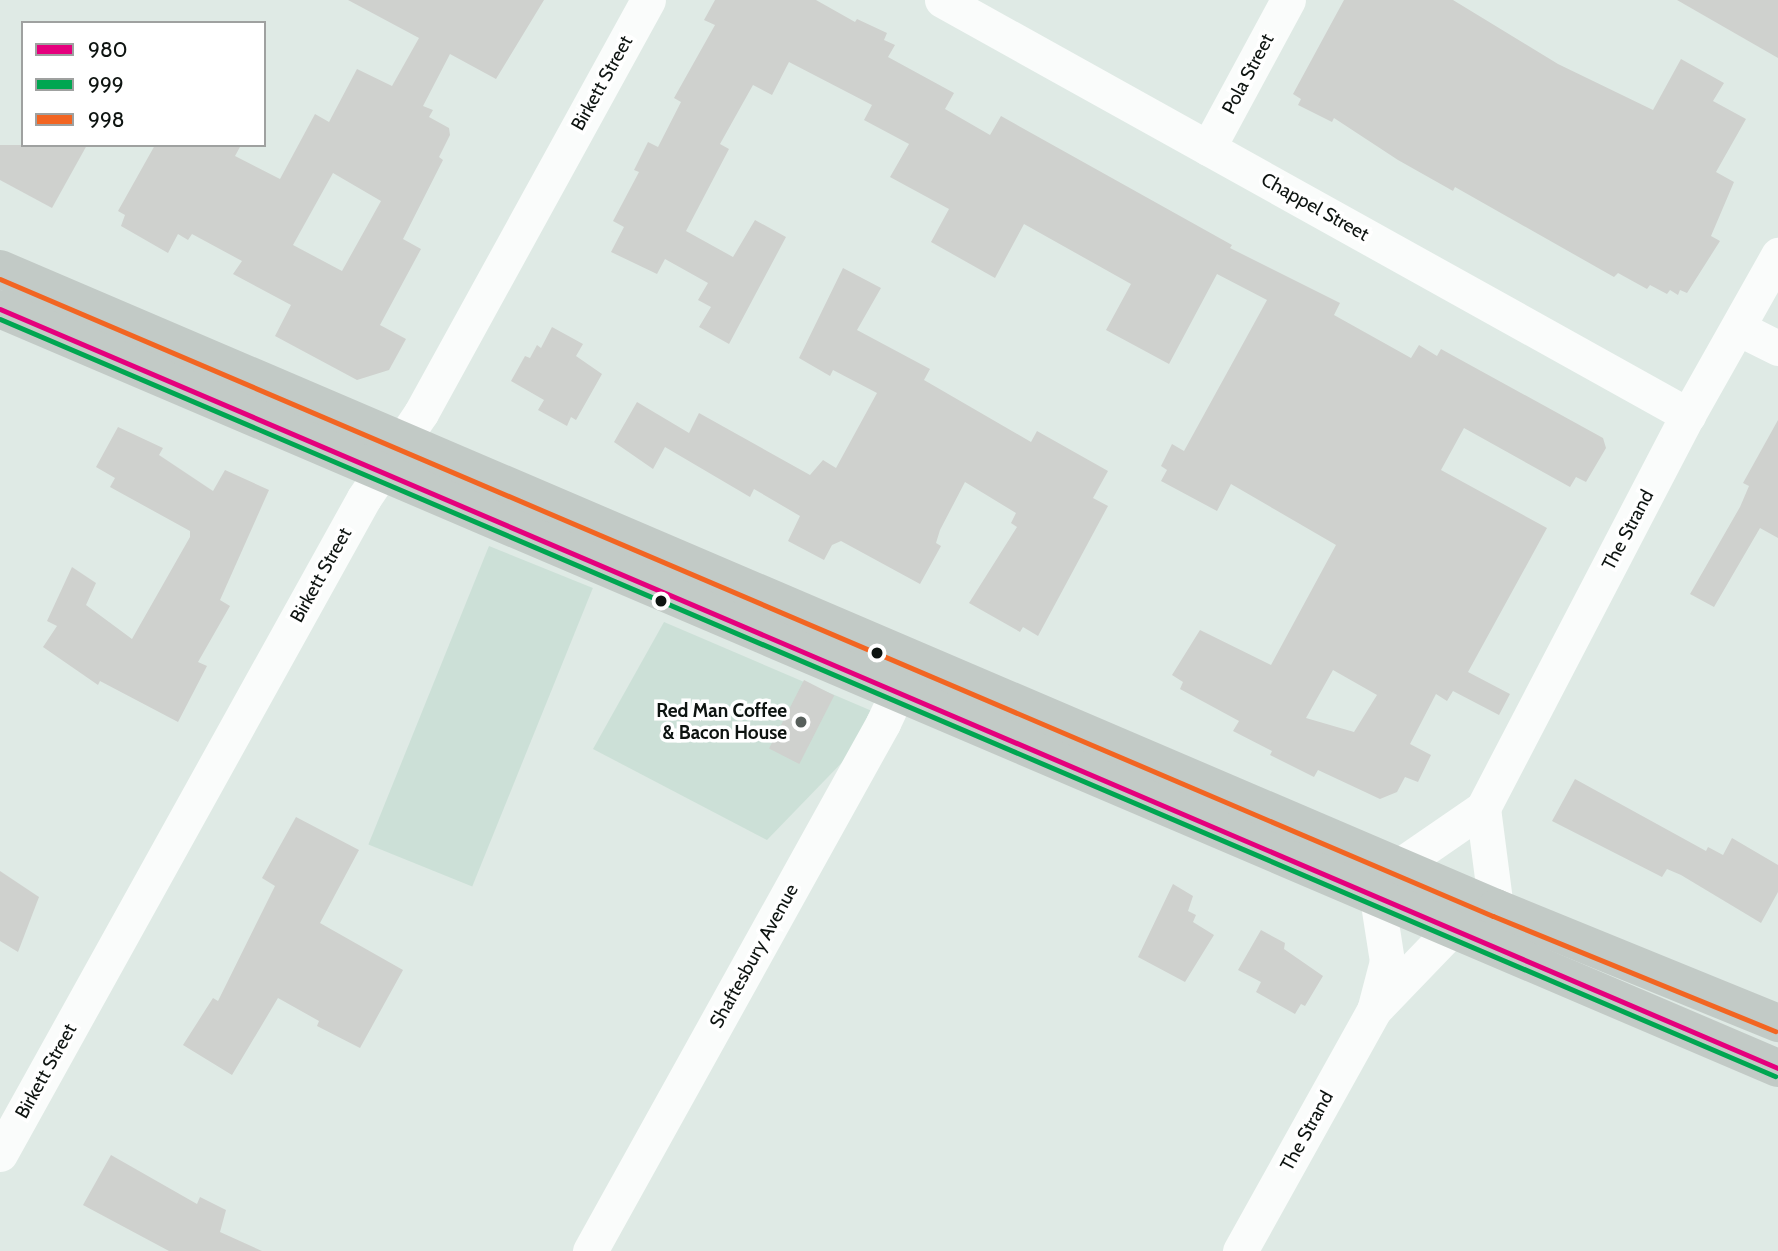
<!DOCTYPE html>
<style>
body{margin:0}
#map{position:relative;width:1778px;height:1251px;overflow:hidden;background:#dfeae5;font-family:Cabin,sans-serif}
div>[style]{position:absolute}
.built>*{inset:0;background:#cce0d7;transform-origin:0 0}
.building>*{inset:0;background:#cfd1ce;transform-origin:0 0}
.minor>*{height:35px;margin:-17.5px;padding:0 17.5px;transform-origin:17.5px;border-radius:17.5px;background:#fafcfb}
.major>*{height:38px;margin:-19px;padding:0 19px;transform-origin:19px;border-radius:19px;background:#c2cac6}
.bus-1>*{height:5px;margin:-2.5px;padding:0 2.5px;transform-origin:2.5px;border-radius:2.5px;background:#e5007d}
.bus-2>*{height:5px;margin:-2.5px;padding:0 2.5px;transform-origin:2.5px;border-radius:2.5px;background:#00a651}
.bus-3>*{height:5px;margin:-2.5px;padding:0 2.5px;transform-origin:2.5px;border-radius:2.5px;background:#f26522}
.dots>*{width:19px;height:19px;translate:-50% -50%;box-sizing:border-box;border:4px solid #fff;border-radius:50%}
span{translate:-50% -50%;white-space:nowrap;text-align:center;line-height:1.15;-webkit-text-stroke:7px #fff;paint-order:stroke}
.street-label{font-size:19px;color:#0e1411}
.poi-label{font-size:19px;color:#0e1411;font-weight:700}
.right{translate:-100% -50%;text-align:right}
.legend{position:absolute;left:21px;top:21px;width:245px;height:126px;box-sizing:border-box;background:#fff;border:2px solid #9fa1a0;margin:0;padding:9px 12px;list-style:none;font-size:21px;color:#0e1411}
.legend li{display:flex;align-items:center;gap:14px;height:35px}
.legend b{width:35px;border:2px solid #9fa1a0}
</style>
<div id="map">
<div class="built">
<i style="left:489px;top:546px;width:112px;height:322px;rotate:22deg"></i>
<i style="clip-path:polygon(664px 622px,886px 717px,767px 840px,593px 749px)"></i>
</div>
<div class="building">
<i style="clip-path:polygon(evenodd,348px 0,544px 0,496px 79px,450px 54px,423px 106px,433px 110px,429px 117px,449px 128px,450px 135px,439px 157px,443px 160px,403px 239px,421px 249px,380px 325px,406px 339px,389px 370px,357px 380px,275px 336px,291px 305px,233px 274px,242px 261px,192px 234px,188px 240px,178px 234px,168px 253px,121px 226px,125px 215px,118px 211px,155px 145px,241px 145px,235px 156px,280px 179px,315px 114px,329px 122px,357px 69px,392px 86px,419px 38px,348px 0,333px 173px,381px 201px,342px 271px,293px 245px,333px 173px)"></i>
<i style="clip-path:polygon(evenodd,715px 0,816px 0,855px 22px,857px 19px,887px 33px,884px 40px,895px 45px,888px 57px,954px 93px,945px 109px,990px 135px,1001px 116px,1232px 245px,1230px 248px,1340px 303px,1334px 315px,1411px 358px,1419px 345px,1437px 356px,1441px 349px,1603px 438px,1606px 448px,1586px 482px,1576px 477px,1570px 487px,1464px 428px,1441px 470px,1547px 528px,1468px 672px,1510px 694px,1499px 715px,1453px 691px,1447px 701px,1436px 694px,1410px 744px,1431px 755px,1418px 782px,1405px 777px,1397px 792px,1380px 799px,1318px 770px,1314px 777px,1270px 755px,1272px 751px,1233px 731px,1239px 721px,1180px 689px,1183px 682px,1172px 675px,1200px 630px,1271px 665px,1336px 545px,1231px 484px,1217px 511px,1161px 481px,1167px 470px,1161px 466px,1172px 444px,1184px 451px,1267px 300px,1217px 274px,1169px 364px,1106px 330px,1131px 284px,1024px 224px,995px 278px,931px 242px,949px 209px,890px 177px,909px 144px,864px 120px,872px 105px,789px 62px,772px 95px,753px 85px,720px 144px,729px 149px,686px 231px,733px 257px,755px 220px,786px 237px,729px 344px,699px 327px,711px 307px,698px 300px,708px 283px,665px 259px,657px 274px,611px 252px,624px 227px,613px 221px,639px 172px,634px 170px,648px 142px,658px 147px,681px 102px,674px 98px,715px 25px,704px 20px,715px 0,1333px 670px,1377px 695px,1354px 732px,1306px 718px,1333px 670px)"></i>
<i style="clip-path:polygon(1344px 0,1453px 0,1558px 64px,1653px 110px,1681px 59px,1724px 83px,1713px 101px,1746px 119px,1716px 172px,1734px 182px,1711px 236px,1720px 241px,1687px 293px,1680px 290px,1678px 295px,1670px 290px,1667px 294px,1650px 285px,1647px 289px,1618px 273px,1614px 277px,1455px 187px,1453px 191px,1398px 160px,1334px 118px,1332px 122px,1298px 105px,1301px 99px,1293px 94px)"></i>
<i style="clip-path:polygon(1677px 0,1778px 0,1778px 58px)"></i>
<i style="clip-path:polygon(0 145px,87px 145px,52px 208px,0 180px)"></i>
<i style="clip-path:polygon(843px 268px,881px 288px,857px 330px,930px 369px,924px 380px,1031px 442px,1037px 431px,1108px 471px,1093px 498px,1108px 506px,1038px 636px,1023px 627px,1020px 632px,969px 603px,1017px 527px,1011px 523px,1016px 513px,965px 482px,940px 530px,936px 543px,941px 546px,920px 584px,841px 541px,832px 545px,824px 560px,788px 541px,800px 516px,754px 489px,750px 497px,665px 447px,653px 469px,614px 442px,637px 402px,689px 433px,699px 413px,810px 475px,823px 460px,836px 468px,877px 393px,833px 370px,830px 376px,799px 358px)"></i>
<i style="clip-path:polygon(552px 327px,583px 344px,576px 356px,602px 374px,576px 420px,571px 417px,567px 426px,538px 410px,544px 400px,511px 381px,525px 356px,530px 358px,537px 345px,541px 348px)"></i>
<i style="clip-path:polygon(1778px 420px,1778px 538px,1760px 528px,1714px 607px,1690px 594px,1740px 507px,1749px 486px,1743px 483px)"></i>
<i style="clip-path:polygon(118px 427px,163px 448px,159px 455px,213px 491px,225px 470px,269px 490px,220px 600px,230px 606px,198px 662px,207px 666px,178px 722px,100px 681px,98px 685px,43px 647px,57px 626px,47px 621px,72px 567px,96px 583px,86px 605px,132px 639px,190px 537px,190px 531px,110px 487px,115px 478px,96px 467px)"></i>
<i style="left:804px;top:680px;width:34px;height:77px;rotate:27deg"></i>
<i style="clip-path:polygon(1575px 779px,1706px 851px,1708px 847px,1723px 855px,1732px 838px,1778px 865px,1778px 892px,1761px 923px,1681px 875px,1667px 869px,1662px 877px,1552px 821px)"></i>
<i style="clip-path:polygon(296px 817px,359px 850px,320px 923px,403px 970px,360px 1048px,317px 1026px,319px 1021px,278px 998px,232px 1075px,183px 1045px,213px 998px,218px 1001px,275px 886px,262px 878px)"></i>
<i style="clip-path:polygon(0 871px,39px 897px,18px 952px,0 941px)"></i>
<i style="clip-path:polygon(1173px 884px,1193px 896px,1188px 911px,1196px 915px,1193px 922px,1214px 935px,1185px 982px,1138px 957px)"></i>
<i style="clip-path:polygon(1261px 930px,1285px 943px,1284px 949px,1323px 976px,1305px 1006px,1301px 1004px,1295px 1014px,1256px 992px,1261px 982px,1238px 970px)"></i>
<i style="clip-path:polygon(111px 1155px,197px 1204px,200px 1197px,226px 1210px,220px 1232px,262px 1251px,169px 1251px,83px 1205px)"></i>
</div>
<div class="minor">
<i style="left:942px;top:0;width:854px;rotate:29.09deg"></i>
<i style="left:1208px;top:148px;width:168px;rotate:-61.6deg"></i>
<i style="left:1738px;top:328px;width:45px;rotate:26.6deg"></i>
<i style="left:1483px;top:808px;width:101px;rotate:82.6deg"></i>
<i style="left:1399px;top:866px;width:102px;rotate:-34.6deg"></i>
<i style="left:1483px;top:808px;width:443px;rotate:-62.5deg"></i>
<i style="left:1688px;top:415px;width:184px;rotate:-60.6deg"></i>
<i style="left:1375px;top:1007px;width:48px;rotate:-75.4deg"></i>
<i style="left:1387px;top:961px;width:65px;rotate:-98.9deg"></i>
<i style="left:0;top:1154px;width:750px;rotate:-60.98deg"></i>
<i style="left:364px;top:498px;width:102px;rotate:-56.2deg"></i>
<i style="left:421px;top:413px;width:471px;rotate:-61.2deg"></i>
<i style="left:590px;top:1251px;width:604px;rotate:-60.97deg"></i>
<i style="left:883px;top:723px;width:61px;rotate:-64.7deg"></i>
<i style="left:1240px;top:1251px;width:276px;rotate:-60.9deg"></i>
<i style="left:1374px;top:1010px;width:114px;rotate:-46.1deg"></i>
</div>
<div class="major">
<i style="left:0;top:269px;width:1627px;rotate:23.13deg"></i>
<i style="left:1496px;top:908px;width:305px;rotate:22.2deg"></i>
<i style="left:0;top:309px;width:1933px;rotate:23.12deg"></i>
</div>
<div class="bus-1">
<i style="left:0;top:309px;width:1933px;rotate:23.12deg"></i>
</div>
<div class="bus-2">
<i style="left:0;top:319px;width:1930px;rotate:23.1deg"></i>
</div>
<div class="bus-3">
<i style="left:0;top:279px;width:1623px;rotate:23.11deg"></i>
<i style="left:1493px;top:916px;width:305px;rotate:22.2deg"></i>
</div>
<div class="dots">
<i style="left:661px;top:601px;background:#0e1411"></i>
<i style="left:877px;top:653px;background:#0e1411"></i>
<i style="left:801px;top:722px;background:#575f5b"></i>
</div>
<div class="street-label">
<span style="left:1248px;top:74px;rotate:-62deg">Pola Street</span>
<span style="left:602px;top:83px;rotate:-61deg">Birkett Street</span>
<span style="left:1315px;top:207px;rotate:29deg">Chappel Street</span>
<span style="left:1628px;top:530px;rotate:-62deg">The Strand</span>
<span style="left:321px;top:575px;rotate:-61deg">Birkett Street</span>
<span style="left:754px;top:956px;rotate:-61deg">Shaftesbury Avenue</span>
<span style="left:46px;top:1071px;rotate:-61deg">Birkett Street</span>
<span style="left:1307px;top:1131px;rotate:-61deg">The Strand</span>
</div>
<div class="poi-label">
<span class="right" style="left:787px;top:722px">Red Man Coffee<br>&amp; Bacon House</span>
</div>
<ul class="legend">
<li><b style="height:9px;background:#e5007d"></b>980</li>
<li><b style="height:9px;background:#00a651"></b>999</li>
<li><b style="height:9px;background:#f26522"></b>998</li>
</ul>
</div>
